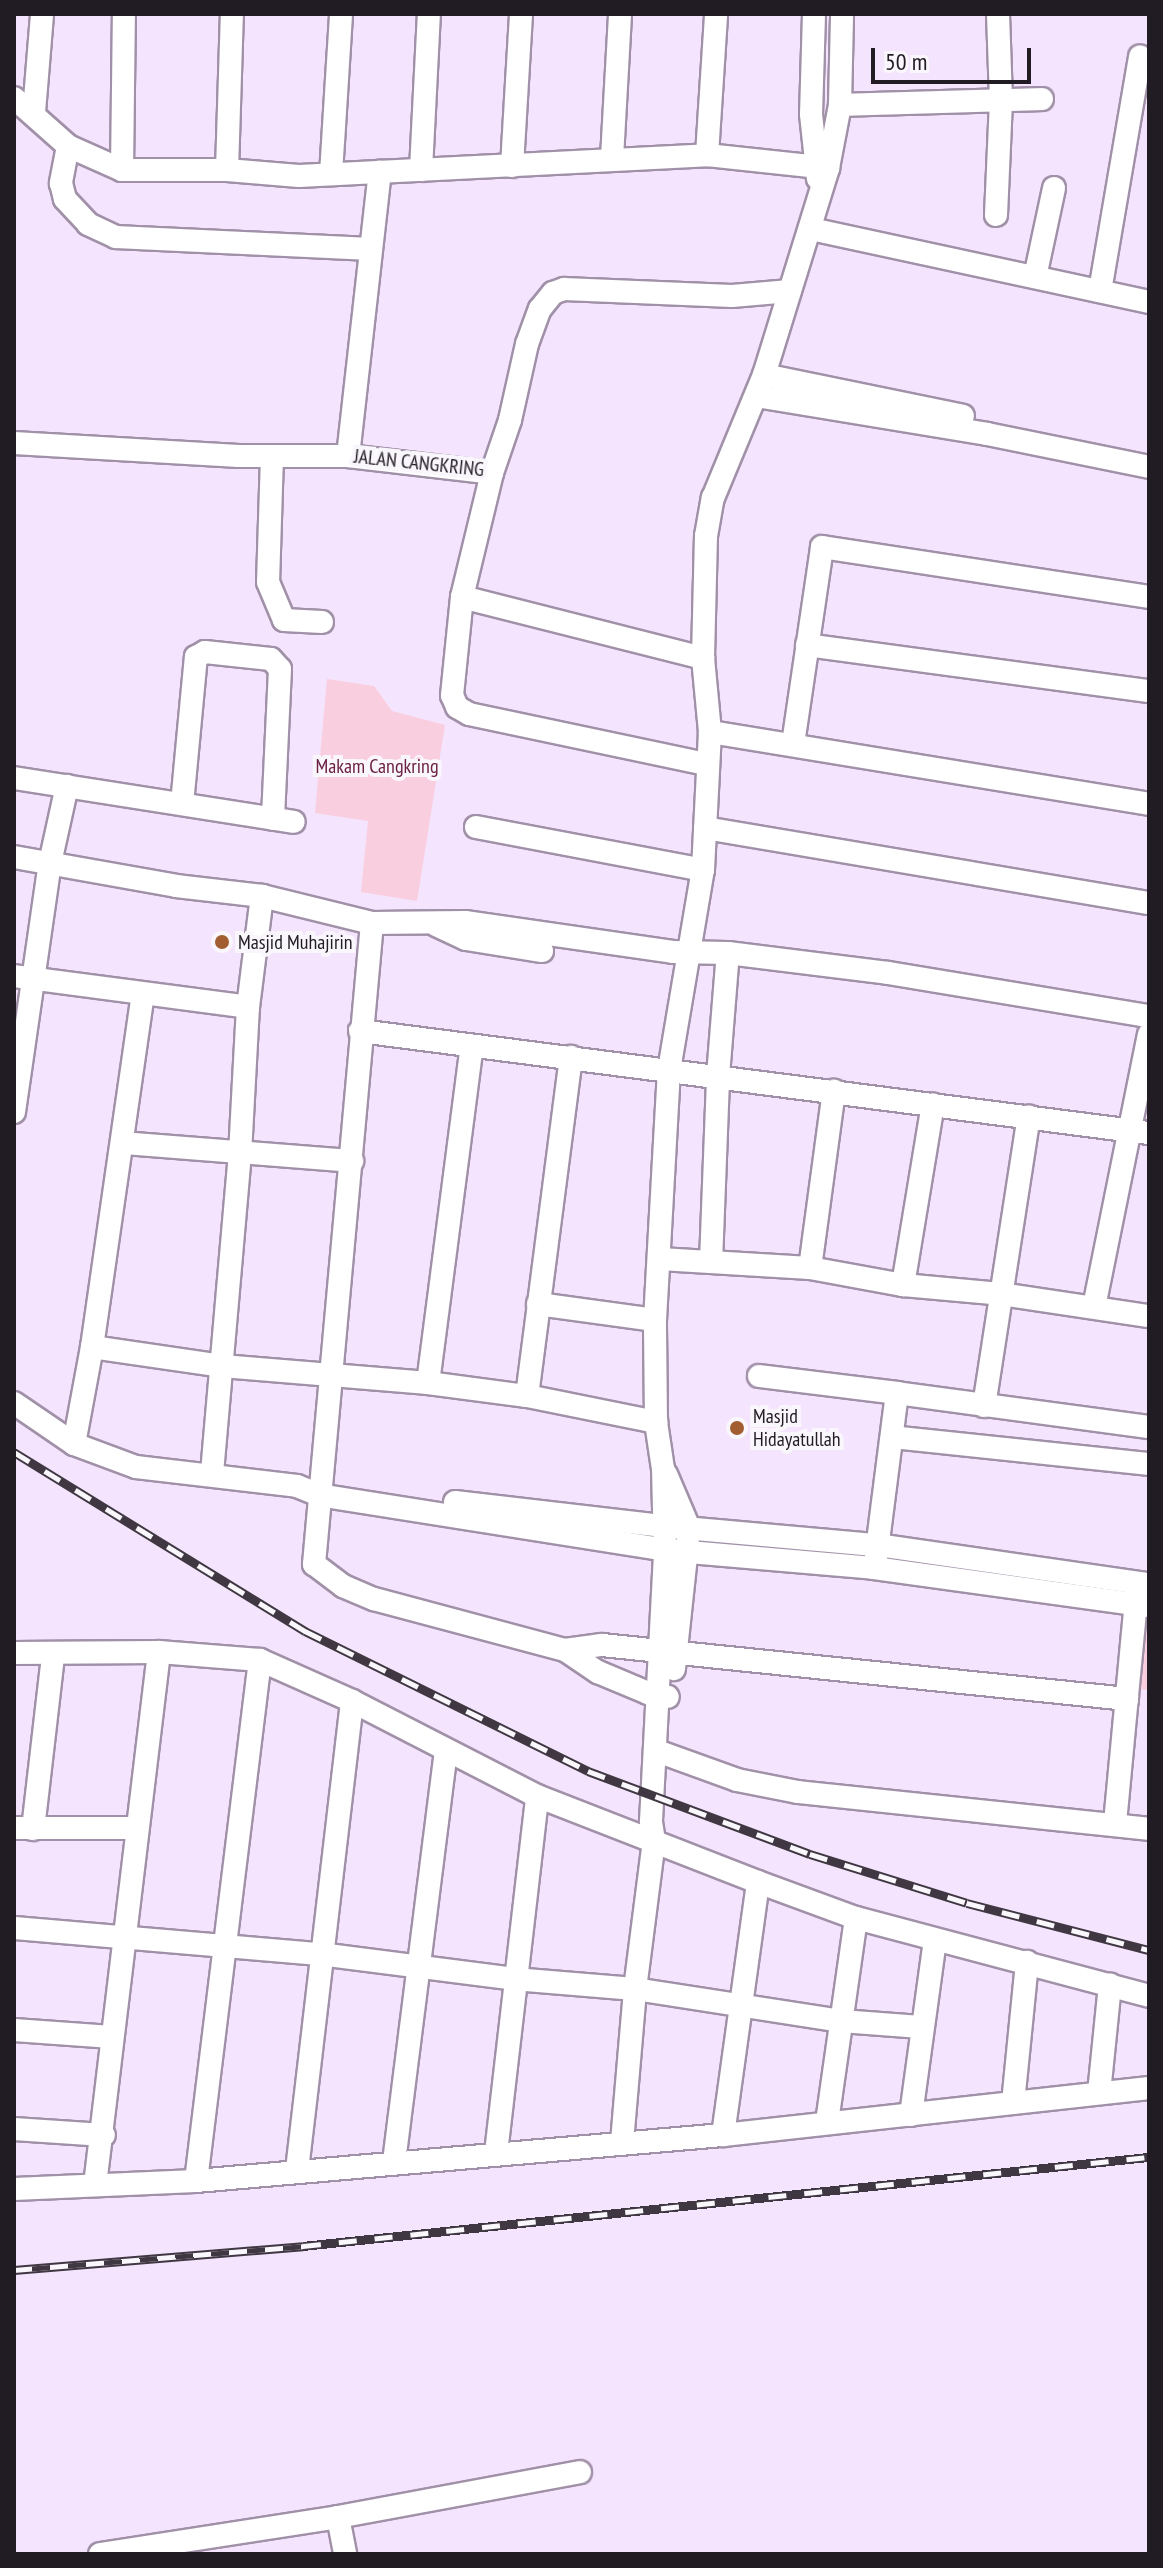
<!DOCTYPE html>
<style>
body{margin:0}
#map{position:relative;width:1163px;height:2568px;overflow:hidden;background:#f5e4fd;font-family:"PT Sans Narrow",sans-serif}
div>[style]{position:absolute}
.green>*{inset:0;background:#f9cede}
.roads{filter:drop-shadow(2px 0 #a191a8) drop-shadow(-2px 0 #a191a8) drop-shadow(0 2px #a191a8) drop-shadow(0 -2px #a191a8)}
.street>*{height:22px;margin:-11px;padding:0 11px;transform-origin:11px;border-radius:11px;background:#fff}
.rail>*{height:9px;margin-top:-4.5px;transform-origin:0;background:repeating-linear-gradient(90deg,#faf7fc 0 18px,#3f3842 0 36px);box-sizing:border-box;border-block:2px solid #3f3842}
.dots>*{width:22px;height:22px;translate:-50% -50%;box-sizing:border-box;border:4px solid #faf7fc;border-radius:50%}
span{translate:-50% -50%;white-space:nowrap;text-align:center;line-height:1.15;-webkit-text-stroke:8px #faf7fc;paint-order:stroke}
.street-label{font-size:20px;color:#211b23}
.park-label{font-size:20px;color:#6b2144}
.poi-label{font-size:20px;color:#211b23}
.left{translate:0 -50%;text-align:left}
.frame{position:absolute;inset:0;border:16px solid #211b23;pointer-events:none}
.scale{position:absolute;left:871px;top:48px;width:160px;height:36px;box-sizing:border-box;border:4px solid #211b23;border-top:0;padding-left:10px;font-size:24px;line-height:28px;white-space:nowrap;color:#211b23;-webkit-text-stroke:6px #faf7fc;paint-order:stroke}
</style>
<div id="map">
<div class="green">
<i style="clip-path:polygon(327px 679px,374px 686px,392px 711px,445px 725px,417px 901px,361px 892px,368px 821px,315px 813px)"></i>
<i style="clip-path:polygon(1147px 1609px,1149px 1609px,1149px 1690px,1139px 1689px)"></i>
</div>
<div class="roads">
<div class="street">
<i style="left:814px;top:14px;width:100px;rotate:91.7deg"></i>
<i style="left:811px;top:114px;width:65px;rotate:83.9deg"></i>
<i style="left:14px;top:98px;width:72px;rotate:41.6deg"></i>
<i style="left:68px;top:146px;width:59px;rotate:24deg"></i>
<i style="left:122px;top:170px;width:105px"></i>
<i style="left:227px;top:170px;width:72px;rotate:4.8deg"></i>
<i style="left:299px;top:176px;width:409px;rotate:-2.9deg"></i>
<i style="left:707px;top:155px;width:122px;rotate:6.1deg"></i>
<i style="left:840px;top:105px;width:202px;rotate:-1.7deg"></i>
<i style="left:34px;top:112px;width:98px;rotate:-85.3deg"></i>
<i style="left:68px;top:146px;width:38px;rotate:101deg"></i>
<i style="left:61px;top:183px;width:16px;rotate:76deg"></i>
<i style="left:65px;top:199px;width:34px;rotate:47deg"></i>
<i style="left:88px;top:224px;width:31px;rotate:25deg"></i>
<i style="left:116px;top:237px;width:255px;rotate:2.7deg"></i>
<i style="left:707px;top:155px;width:141px;rotate:-86.3deg"></i>
<i style="left:612px;top:158px;width:144px;rotate:-86.8deg"></i>
<i style="left:512px;top:166px;width:152px;rotate:-86.6deg"></i>
<i style="left:122px;top:170px;width:156px;rotate:-89.3deg"></i>
<i style="left:227px;top:170px;width:156px;rotate:-88.2deg"></i>
<i style="left:421px;top:170px;width:156px;rotate:-87.1deg"></i>
<i style="left:331px;top:174px;width:160px;rotate:-86.4deg"></i>
<i style="left:996px;top:215px;width:115px;rotate:-87.5deg"></i>
<i style="left:1001px;top:100px;width:86px;rotate:-92deg"></i>
<i style="left:811px;top:229px;width:346px;rotate:12.2deg"></i>
<i style="left:1035px;top:277px;width:91px;rotate:-77.9deg"></i>
<i style="left:1100px;top:291px;width:238px;rotate:-80.3deg"></i>
<i style="left:764px;top:375px;width:203px;rotate:11.6deg"></i>
<i style="left:756px;top:396px;width:234px;rotate:9.3deg"></i>
<i style="left:987px;top:434px;width:165px;rotate:11.5deg"></i>
<i style="left:14px;top:443px;width:225px;rotate:3.3deg"></i>
<i style="left:239px;top:456px;width:109px"></i>
<i style="left:348px;top:456px;width:145px;rotate:6.7deg"></i>
<i style="left:492px;top:473px;width:56px;rotate:-71.2deg"></i>
<i style="left:510px;top:420px;width:78px;rotate:-77.4deg"></i>
<i style="left:527px;top:344px;width:37px;rotate:-70deg"></i>
<i style="left:540px;top:309px;width:21px;rotate:-51deg"></i>
<i style="left:553px;top:293px;width:12px;rotate:-20deg"></i>
<i style="left:564px;top:289px;width:168px;rotate:2.4deg"></i>
<i style="left:732px;top:296px;width:58px;rotate:-4.9deg"></i>
<i style="left:272px;top:456px;width:126px;rotate:91.8deg"></i>
<i style="left:268px;top:582px;width:41px;rotate:67.2deg"></i>
<i style="left:284px;top:620px;width:38px;rotate:3deg"></i>
<i style="left:348px;top:456px;width:286px;rotate:-83.6deg"></i>
<i style="left:492px;top:473px;width:128px;rotate:103.6deg"></i>
<i style="left:462px;top:597px;width:99px;rotate:95.8deg"></i>
<i style="left:452px;top:695px;width:13px;rotate:67deg"></i>
<i style="left:457px;top:707px;width:14px;rotate:30deg"></i>
<i style="left:469px;top:714px;width:242px;rotate:11.9deg"></i>
<i style="left:462px;top:597px;width:249px;rotate:14.2deg"></i>
<i style="left:807px;top:645px;width:345px;rotate:7.7deg"></i>
<i style="left:710px;top:732px;width:445px;rotate:9.3deg"></i>
<i style="left:793px;top:744px;width:199px;rotate:-81.6deg"></i>
<i style="left:822px;top:547px;width:331px;rotate:8.7deg"></i>
<i style="left:14px;top:778px;width:283px;rotate:8.9deg"></i>
<i style="left:182px;top:804px;width:148px;rotate:-84.6deg"></i>
<i style="left:196px;top:657px;width:10px;rotate:-29deg"></i>
<i style="left:205px;top:652px;width:66px;rotate:6.1deg"></i>
<i style="left:271px;top:659px;width:13px;rotate:48deg"></i>
<i style="left:280px;top:669px;width:150px;rotate:92.7deg"></i>
<i style="left:476px;top:827px;width:231px;rotate:10.7deg"></i>
<i style="left:705px;top:828px;width:450px;rotate:9.6deg"></i>
<i style="left:14px;top:857px;width:165px;rotate:10.1deg"></i>
<i style="left:176px;top:886px;width:87px;rotate:6.6deg"></i>
<i style="left:262px;top:896px;width:113px;rotate:13.8deg"></i>
<i style="left:372px;top:923px;width:93px;rotate:-0.6deg"></i>
<i style="left:465px;top:922px;width:210px;rotate:8.2deg"></i>
<i style="left:673px;top:952px;width:55px;rotate:1deg"></i>
<i style="left:728px;top:953px;width:161px;rotate:7.1deg"></i>
<i style="left:888px;top:973px;width:265px;rotate:9.4deg"></i>
<i style="left:372px;top:923px;width:644px;rotate:95.17deg"></i>
<i style="left:314px;top:1564px;width:36px;rotate:37deg"></i>
<i style="left:343px;top:1586px;width:34px;rotate:23deg"></i>
<i style="left:374px;top:1599px;width:198px;rotate:15deg"></i>
<i style="left:565px;top:1650px;width:40px;rotate:34deg"></i>
<i style="left:598px;top:1672px;width:54px;rotate:22.8deg"></i>
<i style="left:648px;top:1693px;width:20px;rotate:11deg"></i>
<i style="left:436px;top:925px;width:33px;rotate:25deg"></i>
<i style="left:466px;top:939px;width:77px;rotate:9deg"></i>
<i style="left:14px;top:976px;width:236px;rotate:7.5deg"></i>
<i style="left:360px;top:1031px;width:796px;rotate:7.37deg"></i>
<i style="left:14px;top:1112px;width:252px;rotate:-81.8deg"></i>
<i style="left:50px;top:863px;width:79px;rotate:-77.6deg"></i>
<i style="left:123px;top:1143px;width:230px;rotate:4.5deg"></i>
<i style="left:660px;top:1259px;width:150px;rotate:3.4deg"></i>
<i style="left:810px;top:1268px;width:95px;rotate:10.4deg"></i>
<i style="left:903px;top:1285px;width:98px;rotate:5.2deg"></i>
<i style="left:1001px;top:1294px;width:150px;rotate:8.5deg"></i>
<i style="left:711px;top:1262px;width:186px;rotate:-87.8deg"></i>
<i style="left:718px;top:1076px;width:123px;rotate:-85.4deg"></i>
<i style="left:810px;top:1268px;width:179px;rotate:-82.3deg"></i>
<i style="left:903px;top:1285px;width:183px;rotate:-80.6deg"></i>
<i style="left:538px;top:1304px;width:118px;rotate:7.8deg"></i>
<i style="left:1094px;top:1307px;width:278px;rotate:-78.6deg"></i>
<i style="left:92px;top:1347px;width:131px;rotate:8.3deg"></i>
<i style="left:222px;top:1366px;width:207px;rotate:4.7deg"></i>
<i style="left:428px;top:1383px;width:100px;rotate:7.5deg"></i>
<i style="left:527px;top:1396px;width:132px;rotate:11.4deg"></i>
<i style="left:759px;top:1376px;width:139px;rotate:7deg"></i>
<i style="left:428px;top:1383px;width:340px;rotate:-82.6deg"></i>
<i style="left:527px;top:1396px;width:342px;rotate:-82.6deg"></i>
<i style="left:14px;top:1403px;width:73px;rotate:34.3deg"></i>
<i style="left:74px;top:1444px;width:66px;rotate:20.4deg"></i>
<i style="left:136px;top:1467px;width:162px;rotate:6.7deg"></i>
<i style="left:297px;top:1486px;width:24px;rotate:22deg"></i>
<i style="left:319px;top:1495px;width:350px;rotate:9deg"></i>
<i style="left:665px;top:1550px;width:210px;rotate:4.9deg"></i>
<i style="left:874px;top:1568px;width:278px;rotate:7.9deg"></i>
<i style="left:984px;top:1406px;width:293px;rotate:-81.2deg"></i>
<i style="left:892px;top:1437px;width:258px;rotate:6deg"></i>
<i style="left:74px;top:1444px;width:99px;rotate:-79.5deg"></i>
<i style="left:92px;top:1347px;width:356px;rotate:-81.8deg"></i>
<i style="left:212px;top:1473px;width:320px;rotate:-85deg"></i>
<i style="left:240px;top:1154px;width:147px;rotate:-86.9deg"></i>
<i style="left:248px;top:1007px;width:112px;rotate:-82.8deg"></i>
<i style="left:666px;top:1474px;width:59px;rotate:66.9deg"></i>
<i style="left:689px;top:1528px;width:142px;rotate:96.1deg"></i>
<i style="left:455px;top:1502px;width:208px;rotate:6.6deg"></i>
<i style="left:662px;top:1526px;width:216px;rotate:5.1deg"></i>
<i style="left:877px;top:1545px;width:275px;rotate:8.2deg"></i>
<i style="left:876px;top:1557px;width:165px;rotate:-82.7deg"></i>
<i style="left:897px;top:1393px;width:254px;rotate:7.7deg"></i>
<i style="left:565px;top:1650px;width:37px;rotate:-8deg"></i>
<i style="left:602px;top:1645px;width:528px;rotate:5.87deg"></i>
<i style="left:14px;top:1653px;width:145px;rotate:-0.4deg"></i>
<i style="left:159px;top:1652px;width:101px;rotate:4.5deg"></i>
<i style="left:260px;top:1660px;width:101px;rotate:24deg"></i>
<i style="left:352px;top:1701px;width:208px;rotate:27.2deg"></i>
<i style="left:537px;top:1796px;width:237px;rotate:21.3deg"></i>
<i style="left:758px;top:1882px;width:104px;rotate:20.2deg"></i>
<i style="left:856px;top:1918px;width:303px;rotate:14.9deg"></i>
<i style="left:657px;top:1751px;width:85px;rotate:19.9deg"></i>
<i style="left:737px;top:1780px;width:62px;rotate:11.1deg"></i>
<i style="left:798px;top:1792px;width:353px;rotate:6deg"></i>
<i style="left:1115px;top:1823px;width:234px;rotate:-84.6deg"></i>
<i style="left:14px;top:1828px;width:122px"></i>
<i style="left:33px;top:1829px;width:174px;rotate:-83.4deg"></i>
<i style="left:14px;top:1928px;width:307px;rotate:4.9deg"></i>
<i style="left:320px;top:1954px;width:196px;rotate:7.3deg"></i>
<i style="left:514px;top:1979px;width:121px;rotate:4.7deg"></i>
<i style="left:635px;top:1989px;width:208px;rotate:8.8deg"></i>
<i style="left:841px;top:2021px;width:80px;rotate:4.3deg"></i>
<i style="left:14px;top:2030px;width:98px;rotate:4.1deg"></i>
<i style="left:1099px;top:2093px;width:109px;rotate:-84.2deg"></i>
<i style="left:1013px;top:2103px;width:142px;rotate:-84.3deg"></i>
<i style="left:911px;top:2115px;width:177px;rotate:-82.2deg"></i>
<i style="left:827px;top:2122px;width:206px;rotate:-81.9deg"></i>
<i style="left:14px;top:2129px;width:90px;rotate:3.8deg"></i>
<i style="left:723px;top:2135px;width:255px;rotate:-82.1deg"></i>
<i style="left:622px;top:2142px;width:154px;rotate:-85.1deg"></i>
<i style="left:635px;top:1989px;width:149px;rotate:-82.7deg"></i>
<i style="left:654px;top:1841px;width:20px;rotate:-99deg"></i>
<i style="left:651px;top:1821px;width:271px;rotate:-87deg"></i>
<i style="left:665px;top:1550px;width:81px;rotate:-91.4deg"></i>
<i style="left:663px;top:1469px;width:48px;rotate:-98.5deg"></i>
<i style="left:656px;top:1422px;width:102px;rotate:-90.6deg"></i>
<i style="left:655px;top:1320px;width:250px;rotate:-86.8deg"></i>
<i style="left:669px;top:1070px;width:203px;rotate:-80.4deg"></i>
<i style="left:703px;top:870px;width:138px;rotate:-87.1deg"></i>
<i style="left:710px;top:732px;width:74px;rotate:-95.4deg"></i>
<i style="left:703px;top:658px;width:122px;rotate:-88.6deg"></i>
<i style="left:706px;top:536px;width:39px;rotate:-80deg"></i>
<i style="left:713px;top:498px;width:133px;rotate:-67.5deg"></i>
<i style="left:764px;top:375px;width:217px;rotate:-72.8deg"></i>
<i style="left:828px;top:168px;width:64px;rotate:-79.2deg"></i>
<i style="left:840px;top:105px;width:91px;rotate:-88.7deg"></i>
<i style="left:496px;top:2153px;width:359px;rotate:-83.4deg"></i>
<i style="left:394px;top:2162px;width:415px;rotate:-82.8deg"></i>
<i style="left:297px;top:2170px;width:472px;rotate:-83.3deg"></i>
<i style="left:196px;top:2181px;width:525px;rotate:-83deg"></i>
<i style="left:95px;top:2185px;width:537px;rotate:-83.15deg"></i>
<i style="left:14px;top:2189px;width:182px;rotate:-2.5deg"></i>
<i style="left:196px;top:2181px;width:529px;rotate:-4.99deg"></i>
<i style="left:723px;top:2135px;width:429px;rotate:-6.3deg"></i>
<i style="left:338px;top:2517px;width:38px;rotate:79deg"></i>
<i style="left:100px;top:2554px;width:241px;rotate:-8.8deg"></i>
<i style="left:338px;top:2517px;width:246px;rotate:-10.5deg"></i>
</div>
</div>
<div class="rail">
<i style="left:14px;top:1452px;width:342px;rotate:31.6deg"></i>
<i style="left:305px;top:1631px;width:316px;rotate:26.3deg"></i>
<i style="left:588px;top:1771px;width:237px;rotate:20.5deg"></i>
<i style="left:810px;top:1854px;width:164px;rotate:17.3deg"></i>
<i style="left:967px;top:1903px;width:188px;rotate:14.5deg"></i>
<i style="left:14px;top:2270px;width:290px;rotate:-4.7deg"></i>
<i style="left:303px;top:2246px;width:851px;rotate:-6.01deg"></i>
</div>
<div class="dots">
<i style="left:222px;top:942px;background:#a25d30"></i>
<i style="left:737px;top:1428px;background:#a25d30"></i>
</div>
<div class="street-label">
<span style="left:419px;top:463px;rotate:6deg">JALAN CANGKRING</span>
</div>
<div class="park-label">
<span style="left:377px;top:766px">Makam Cangkring</span>
</div>
<div class="poi-label">
<span class="left" style="left:238px;top:942px">Masjid Muhajirin</span>
<span class="left" style="left:753px;top:1428px">Masjid<br>Hidayatullah</span>
</div>
<div class="frame"></div>
<div class="scale">50 m</div>
</div>
